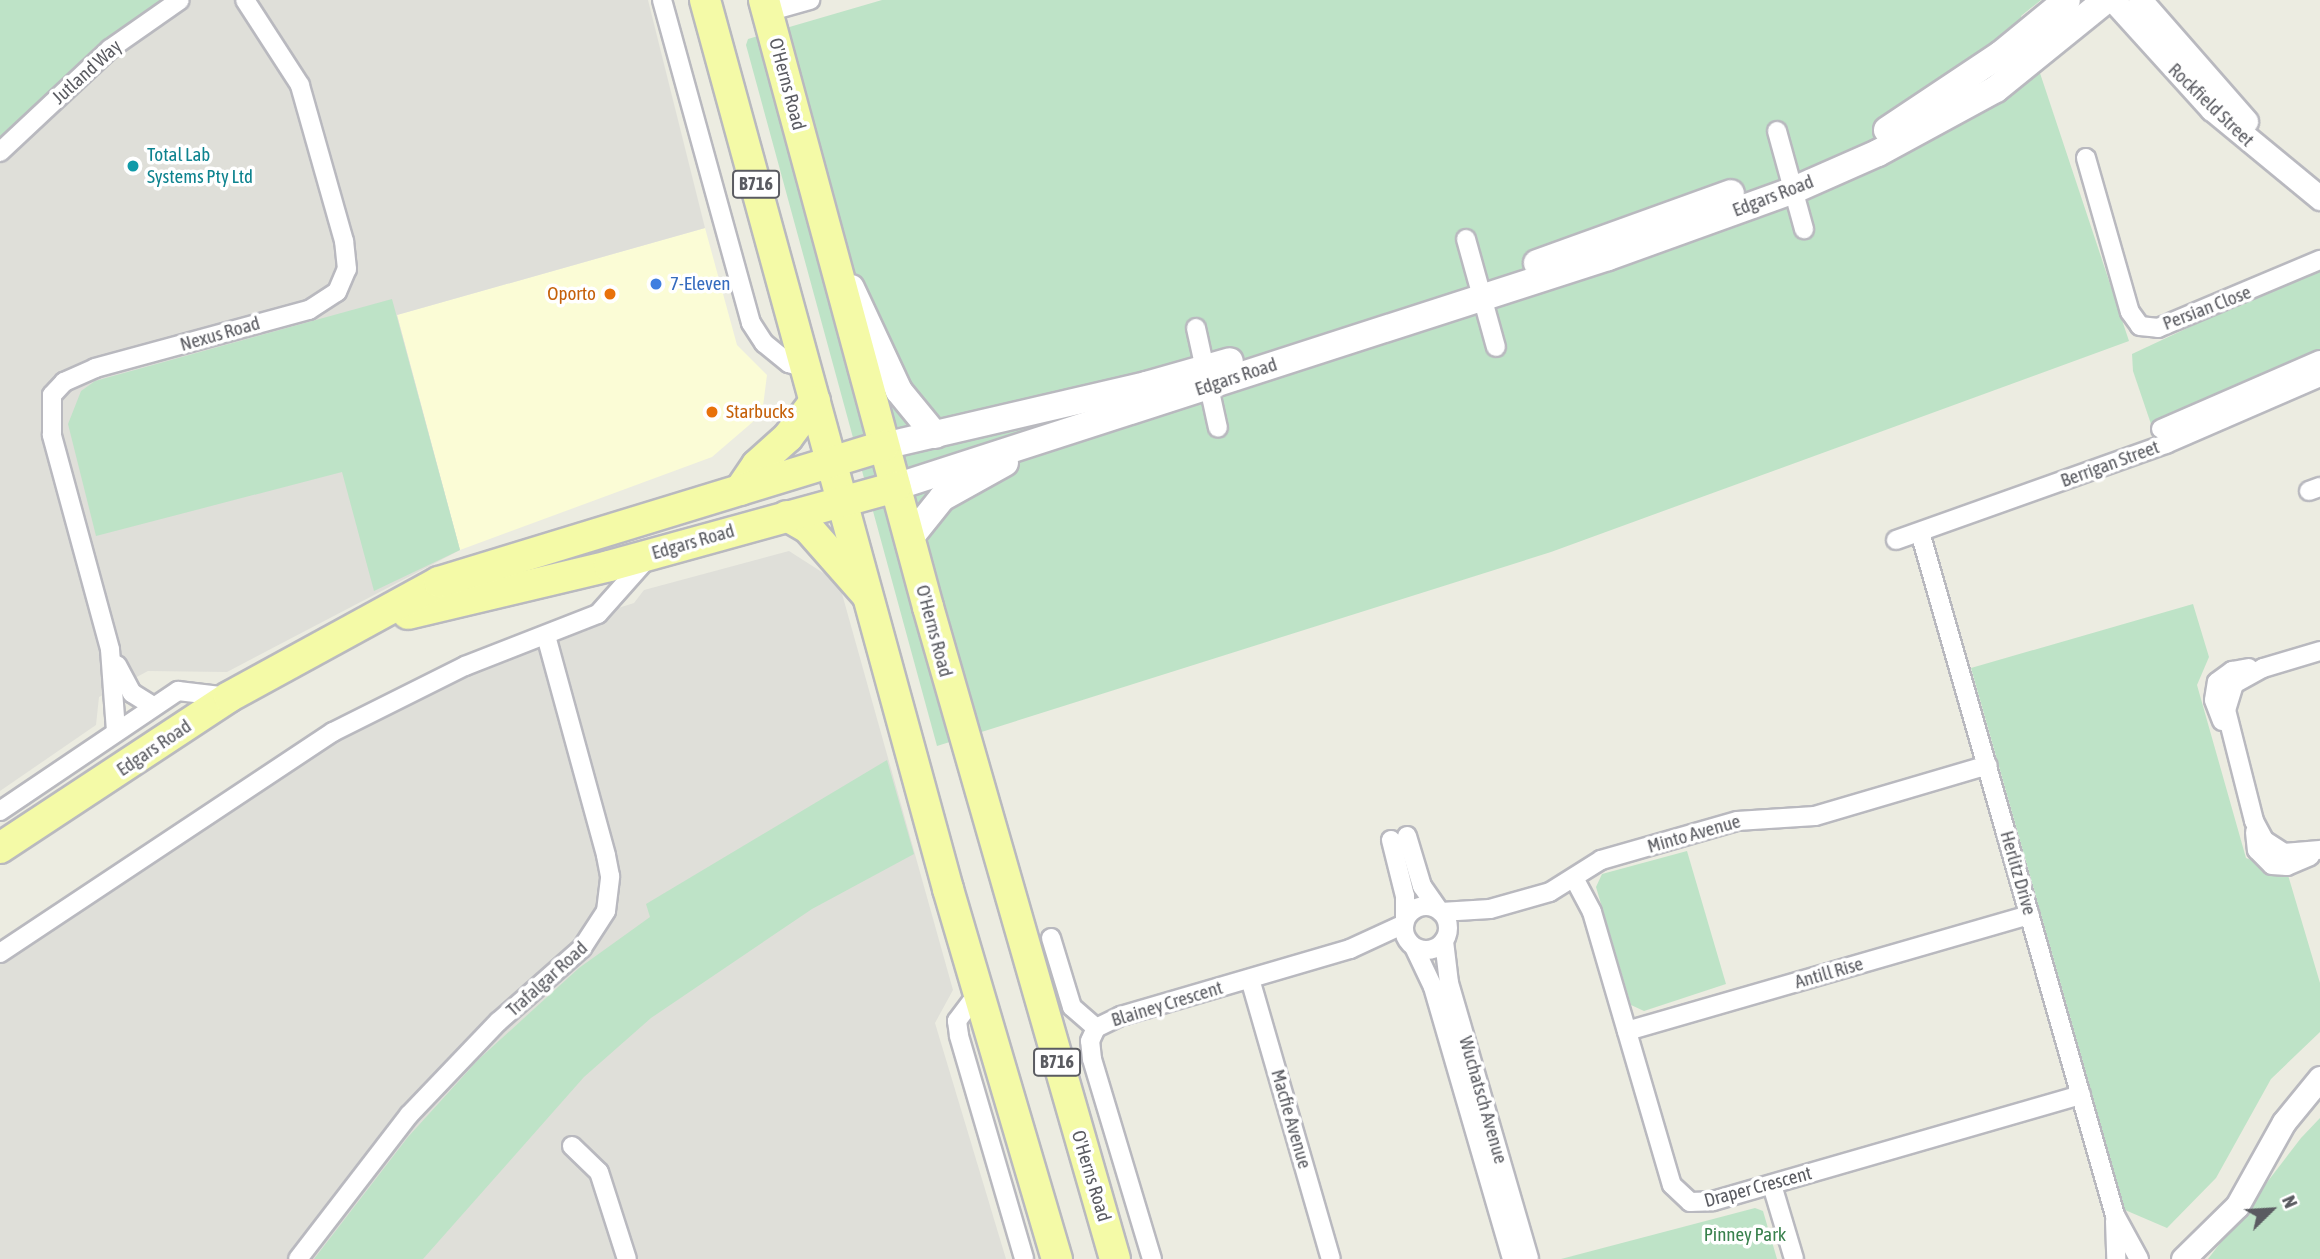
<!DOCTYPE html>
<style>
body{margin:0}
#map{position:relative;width:2320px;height:1259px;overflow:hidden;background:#ecece1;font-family:"Asap Condensed",sans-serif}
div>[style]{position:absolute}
.commercial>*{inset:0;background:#fbfcd6}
.industrial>*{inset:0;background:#dfdfd9}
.green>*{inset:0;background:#bee3c7}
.roads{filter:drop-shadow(2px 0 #b9b9bf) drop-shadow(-2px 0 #b9b9bf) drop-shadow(0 2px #b9b9bf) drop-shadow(0 -2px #b9b9bf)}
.minor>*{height:18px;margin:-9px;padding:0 9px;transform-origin:9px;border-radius:9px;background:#fff}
.minor>.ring{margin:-9px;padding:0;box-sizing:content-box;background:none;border:18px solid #fff;border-radius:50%}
.tertiary>*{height:23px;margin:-11.5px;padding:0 11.5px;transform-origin:11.5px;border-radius:11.5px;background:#fff}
.secondary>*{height:26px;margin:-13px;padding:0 13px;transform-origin:13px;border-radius:13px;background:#fff}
.primary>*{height:30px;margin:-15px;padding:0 15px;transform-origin:15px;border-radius:15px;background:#f4faa7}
.dots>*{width:19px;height:19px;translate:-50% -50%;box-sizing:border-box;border:4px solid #fff;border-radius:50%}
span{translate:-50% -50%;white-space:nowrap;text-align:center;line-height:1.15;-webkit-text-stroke:7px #fff;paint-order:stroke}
.shield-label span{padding:2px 5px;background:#fff;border:2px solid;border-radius:5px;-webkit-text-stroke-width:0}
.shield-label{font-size:18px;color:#5a5b61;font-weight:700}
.street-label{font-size:19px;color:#5a5b61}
.culture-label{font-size:19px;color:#0d838f}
.left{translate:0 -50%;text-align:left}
.shop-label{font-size:19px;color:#366cbe}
.food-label{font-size:19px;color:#c56008}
.right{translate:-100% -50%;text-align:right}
.park-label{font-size:19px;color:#39814d}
.north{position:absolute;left:2236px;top:1175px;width:70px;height:70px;-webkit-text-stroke:5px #fff;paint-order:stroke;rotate:66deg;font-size:19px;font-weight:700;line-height:28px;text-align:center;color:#5a5b61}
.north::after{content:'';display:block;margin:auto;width:24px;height:32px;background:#5a5b61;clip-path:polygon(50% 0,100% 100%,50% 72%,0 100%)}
</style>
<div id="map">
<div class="commercial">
<i style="clip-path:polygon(705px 228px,737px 345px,767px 375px,762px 414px,712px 457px,460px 550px,397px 315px)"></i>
</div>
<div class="industrial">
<i style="clip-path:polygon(161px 0,648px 0,705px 228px,397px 315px,460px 550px,227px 672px,148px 671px,99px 697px,96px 725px,0 791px,0 138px,95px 47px)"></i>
<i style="clip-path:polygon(789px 551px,839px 583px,953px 990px,935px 1023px,1006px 1259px,0 1259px,0 943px,464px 657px,634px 603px,644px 590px)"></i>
</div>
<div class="green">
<i style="clip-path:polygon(0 0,161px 0,95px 47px,0 138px)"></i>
<i style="clip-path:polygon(882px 0,2041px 0,2021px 16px,2129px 341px,1551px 552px,937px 746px,746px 45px,748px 39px)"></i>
<i style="clip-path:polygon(2320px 266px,2320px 352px,2152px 427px,2133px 371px,2132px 354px)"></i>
<i style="clip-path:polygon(392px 299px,460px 550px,374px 591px,342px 472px,96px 536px,68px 424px,81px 391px,95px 381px)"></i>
<i style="clip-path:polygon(2193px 604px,2209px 657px,2197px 685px,2246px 858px,2288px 875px,2320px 983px,2320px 1032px,2271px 1079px,2216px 1178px,2167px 1228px,2125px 1210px,1971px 668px)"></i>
<i style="clip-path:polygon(887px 760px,914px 854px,812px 909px,651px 1018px,584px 1077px,423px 1259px,314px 1259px,408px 1137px,478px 1060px,579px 968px,650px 917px,646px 904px)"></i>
<i style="clip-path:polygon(1687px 851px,1726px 984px,1644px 1011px,1631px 1005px,1596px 887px,1602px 874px)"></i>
<i style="clip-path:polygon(2320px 1118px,2320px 1259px,2208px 1259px,2301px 1138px)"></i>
<i style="clip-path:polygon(1755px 1208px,1763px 1211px,1777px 1259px,1561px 1259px)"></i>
</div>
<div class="roads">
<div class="minor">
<i style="left:662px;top:0;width:335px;rotate:74.6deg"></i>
<i style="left:751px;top:323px;width:24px;rotate:57deg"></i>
<i style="left:764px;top:343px;width:32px;rotate:39deg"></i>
<i style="left:789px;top:363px;width:18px;rotate:19deg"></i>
<i style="left:767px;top:12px;width:45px;rotate:-15.6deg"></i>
<i style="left:1777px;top:131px;width:102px;rotate:74.6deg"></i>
<i style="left:0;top:152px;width:151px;rotate:-43.1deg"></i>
<i style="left:110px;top:49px;width:85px;rotate:-35deg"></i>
<i style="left:2086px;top:158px;width:160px;rotate:74.1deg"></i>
<i style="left:2130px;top:312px;width:17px;rotate:54deg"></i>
<i style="left:2140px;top:326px;width:18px;rotate:6deg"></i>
<i style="left:2158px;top:328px;width:176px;rotate:-22.8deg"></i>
<i style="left:1466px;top:239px;width:112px;rotate:74.5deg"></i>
<i style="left:1196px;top:328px;width:102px;rotate:77.6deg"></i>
<i style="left:2161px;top:429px;width:173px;rotate:-23.5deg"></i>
<i style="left:2309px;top:491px;width:12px;rotate:-20deg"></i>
<i style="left:1920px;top:532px;width:710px;rotate:74.07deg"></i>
<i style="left:2115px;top:1215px;width:50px;rotate:61.4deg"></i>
<i style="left:1896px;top:540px;width:287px;rotate:-19.6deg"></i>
<i style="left:2166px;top:444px;width:168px;rotate:-23.5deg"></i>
<i style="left:2320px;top:651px;width:59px;rotate:163.4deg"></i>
<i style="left:2263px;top:668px;width:33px;rotate:151deg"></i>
<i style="left:2234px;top:684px;width:27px;rotate:107deg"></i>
<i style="left:2226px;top:710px;width:114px;rotate:75.8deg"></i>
<i style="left:2254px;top:821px;width:21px;rotate:62deg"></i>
<i style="left:2264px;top:840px;width:24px;rotate:33deg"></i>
<i style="left:2284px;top:853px;width:36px;rotate:-5deg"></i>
<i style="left:117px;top:665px;width:32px;rotate:62deg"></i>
<i style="left:132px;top:693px;width:25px;rotate:32deg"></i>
<i style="left:2222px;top:721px;width:22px;rotate:-111deg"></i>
<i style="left:2214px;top:700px;width:18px;rotate:-81deg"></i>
<i style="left:2217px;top:682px;width:19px;rotate:-36deg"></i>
<i style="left:2232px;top:671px;width:17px;rotate:-10deg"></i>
<i style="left:116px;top:731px;width:82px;rotate:-94.2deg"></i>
<i style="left:110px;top:649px;width:222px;rotate:-105.2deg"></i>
<i style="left:52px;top:435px;width:40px;rotate:-90deg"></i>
<i style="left:52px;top:395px;width:18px;rotate:-47deg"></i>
<i style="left:64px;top:382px;width:34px;rotate:-24deg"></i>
<i style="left:95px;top:368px;width:222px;rotate:-15.2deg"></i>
<i style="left:309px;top:310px;width:33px;rotate:-33deg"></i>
<i style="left:337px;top:292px;width:25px;rotate:-67deg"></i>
<i style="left:347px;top:269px;width:28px;rotate:-96deg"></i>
<i style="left:344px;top:241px;width:162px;rotate:-105.8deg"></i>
<i style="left:300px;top:85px;width:101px;rotate:-122.9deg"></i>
<i style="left:0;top:811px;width:215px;rotate:-34deg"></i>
<i style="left:178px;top:691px;width:51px;rotate:6.7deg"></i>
<i style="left:2255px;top:832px;width:18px;rotate:84deg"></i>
<i style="left:2257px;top:850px;width:21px;rotate:45deg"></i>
<i style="left:2272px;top:865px;width:15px;rotate:4deg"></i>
<i style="left:2287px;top:866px;width:25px;rotate:-23deg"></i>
<i style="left:1407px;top:836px;width:52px;rotate:73.3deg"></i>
<i style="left:1422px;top:886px;width:28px;rotate:55deg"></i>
<i style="left:1391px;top:840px;width:58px;rotate:76deg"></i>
<i style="left:1405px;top:896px;width:23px;rotate:90deg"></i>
<i style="left:1574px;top:878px;width:38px;rotate:62deg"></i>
<i style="left:1592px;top:912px;width:284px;rotate:73.7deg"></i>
<i style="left:1672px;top:1185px;width:25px;rotate:43deg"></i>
<i style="left:1690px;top:1202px;width:23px;rotate:-2deg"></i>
<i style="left:1713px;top:1201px;width:383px;rotate:-16.1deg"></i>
<i class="ring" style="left:1404px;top:906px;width:26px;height:26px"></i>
<i style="left:1441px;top:912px;width:49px;rotate:-3.5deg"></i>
<i style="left:1490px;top:909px;width:62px;rotate:-15.8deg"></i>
<i style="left:1550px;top:892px;width:60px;rotate:-32.1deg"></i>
<i style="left:1601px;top:860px;width:141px;rotate:-16deg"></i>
<i style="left:1737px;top:821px;width:78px;rotate:-3.7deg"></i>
<i style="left:1815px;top:816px;width:180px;rotate:-16.4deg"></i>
<i style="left:1051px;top:938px;width:72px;rotate:73.1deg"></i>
<i style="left:1072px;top:1007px;width:32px;rotate:41deg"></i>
<i style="left:1444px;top:941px;width:42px;rotate:83.2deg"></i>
<i style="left:1449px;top:983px;width:287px;rotate:73.8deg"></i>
<i style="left:1414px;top:947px;width:44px;rotate:64.6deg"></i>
<i style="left:1433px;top:987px;width:283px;rotate:73.8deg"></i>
<i style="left:0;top:953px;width:400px;rotate:-33.6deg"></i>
<i style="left:333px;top:732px;width:148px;rotate:-26.6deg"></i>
<i style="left:465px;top:666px;width:143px;rotate:-21.4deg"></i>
<i style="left:598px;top:614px;width:72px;rotate:-48.4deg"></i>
<i style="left:1250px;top:979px;width:291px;rotate:73.9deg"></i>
<i style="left:978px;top:993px;width:35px;rotate:127deg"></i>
<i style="left:957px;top:1021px;width:15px;rotate:82deg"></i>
<i style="left:959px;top:1036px;width:232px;rotate:73.7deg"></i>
<i style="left:1627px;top:1031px;width:419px;rotate:-16.1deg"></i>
<i style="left:572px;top:1146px;width:37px;rotate:44deg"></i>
<i style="left:599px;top:1172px;width:91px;rotate:72.2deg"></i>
<i style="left:1772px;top:1185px;width:77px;rotate:73.4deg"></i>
<i style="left:2115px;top:1221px;width:38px;rotate:88deg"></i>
<i style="left:298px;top:1259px;width:182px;rotate:-52.4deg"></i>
<i style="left:409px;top:1115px;width:129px;rotate:-46.3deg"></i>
<i style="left:498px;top:1022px;width:112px;rotate:-41.4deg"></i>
<i style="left:582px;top:948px;width:44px;rotate:-57deg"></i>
<i style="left:606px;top:911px;width:35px;rotate:-83deg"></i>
<i style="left:610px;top:876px;width:21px;rotate:-101deg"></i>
<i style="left:606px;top:855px;width:228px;rotate:-105.3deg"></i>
<i style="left:1152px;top:1259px;width:209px;rotate:-106.7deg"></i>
<i style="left:1092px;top:1059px;width:18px;rotate:-96deg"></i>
<i style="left:1090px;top:1041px;width:14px;rotate:-65deg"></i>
<i style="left:1096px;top:1028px;width:28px;rotate:-26deg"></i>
<i style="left:1121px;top:1016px;width:239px;rotate:-16.3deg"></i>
<i style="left:1350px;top:949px;width:60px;rotate:-24.8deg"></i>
</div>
<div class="tertiary">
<i style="left:2113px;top:0;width:147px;rotate:47.8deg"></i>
<i style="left:2212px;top:109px;width:140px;rotate:39.5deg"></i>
<i style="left:2140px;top:0;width:161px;rotate:48.8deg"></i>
<i style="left:2183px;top:1259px;width:76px;rotate:-44.5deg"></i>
<i style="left:2237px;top:1206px;width:96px;rotate:-60.8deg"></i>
<i style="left:2284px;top:1122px;width:57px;rotate:-50.7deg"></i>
</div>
<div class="secondary">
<i style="left:1887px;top:130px;width:137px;rotate:-33.7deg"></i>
<i style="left:2001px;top:54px;width:85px;rotate:-39.3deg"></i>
<i style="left:1537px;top:263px;width:206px;rotate:-19.8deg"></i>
<i style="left:851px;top:288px;width:114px;rotate:65deg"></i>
<i style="left:899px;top:391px;width:57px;rotate:50.7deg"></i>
<i style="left:884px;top:446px;width:269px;rotate:-13.1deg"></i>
<i style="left:1146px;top:385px;width:87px;rotate:-15.9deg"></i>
<i style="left:895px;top:487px;width:749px;rotate:-17.88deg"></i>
<i style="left:1608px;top:257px;width:198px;rotate:-19.8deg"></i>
<i style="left:1794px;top:190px;width:92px;rotate:-23.8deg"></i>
<i style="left:1878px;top:153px;width:134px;rotate:-28.5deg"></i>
<i style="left:1996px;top:89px;width:141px;rotate:-39deg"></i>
<i style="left:909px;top:539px;width:53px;rotate:-51.2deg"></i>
<i style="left:942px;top:498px;width:72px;rotate:-29.1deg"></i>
</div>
<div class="primary">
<i style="left:705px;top:0;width:922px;rotate:74.71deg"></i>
<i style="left:948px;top:889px;width:386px;rotate:73.6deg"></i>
<i style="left:764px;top:0;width:629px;rotate:74.88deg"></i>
<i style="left:928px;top:607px;width:678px;rotate:74deg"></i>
<i style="left:740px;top:490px;width:30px;rotate:-56deg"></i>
<i style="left:757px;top:465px;width:42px;rotate:-42.1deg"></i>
<i style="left:788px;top:437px;width:45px;rotate:-53.1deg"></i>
<i style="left:787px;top:516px;width:24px;rotate:30deg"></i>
<i style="left:808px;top:528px;width:88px;rotate:48.7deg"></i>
<i style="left:408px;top:614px;width:207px;rotate:-13.4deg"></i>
<i style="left:609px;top:566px;width:297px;rotate:-15.4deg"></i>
<i style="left:0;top:848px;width:274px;rotate:-33.4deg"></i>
<i style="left:229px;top:697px;width:239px;rotate:-28.7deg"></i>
<i style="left:439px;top:582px;width:465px;rotate:-17deg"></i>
</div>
</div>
<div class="dots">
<i style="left:133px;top:166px;background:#0f9aa8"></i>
<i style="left:656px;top:284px;background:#3f7fe0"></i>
<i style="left:610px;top:294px;background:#e8710a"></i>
<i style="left:712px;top:412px;background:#e8710a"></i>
</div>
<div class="shield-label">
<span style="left:756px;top:184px">B716</span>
<span style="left:1057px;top:1062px">B716</span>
</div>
<div class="street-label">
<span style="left:87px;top:72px;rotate:-42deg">Jutland Way</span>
<span style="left:787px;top:84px;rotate:75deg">O'Herns Road</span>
<span style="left:2211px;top:105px;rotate:44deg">Rockfield Street</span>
<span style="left:1773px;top:196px;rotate:-21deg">Edgars Road</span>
<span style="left:2207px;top:308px;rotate:-21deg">Persian Close</span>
<span style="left:220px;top:334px;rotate:-16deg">Nexus Road</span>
<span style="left:1236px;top:377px;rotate:-18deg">Edgars Road</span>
<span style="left:2110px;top:464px;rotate:-20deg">Berrigan Street</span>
<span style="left:693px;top:542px;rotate:-16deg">Edgars Road</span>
<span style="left:934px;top:631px;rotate:75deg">O'Herns Road</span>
<span style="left:154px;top:748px;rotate:-34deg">Edgars Road</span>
<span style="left:1694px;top:834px;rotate:-16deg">Minto Avenue</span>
<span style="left:2018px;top:873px;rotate:74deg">Herlitz Drive</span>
<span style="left:1829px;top:973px;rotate:-16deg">Antill Rise</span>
<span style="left:547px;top:979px;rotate:-42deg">Trafalgar Road</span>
<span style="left:1167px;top:1004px;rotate:-17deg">Blainey Crescent</span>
<span style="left:1483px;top:1100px;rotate:74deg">Wuchatsch Avenue</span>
<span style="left:1291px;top:1119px;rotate:74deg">Macfie Avenue</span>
<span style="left:1091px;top:1176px;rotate:73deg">O'Herns Road</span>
<span style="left:1758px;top:1187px;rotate:-15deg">Draper Crescent</span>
</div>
<div class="culture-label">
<span class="left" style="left:147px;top:166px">Total Lab<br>Systems Pty Ltd</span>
</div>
<div class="shop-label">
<span class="left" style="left:670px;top:284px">7-Eleven</span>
</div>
<div class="food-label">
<span class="right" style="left:596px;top:294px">Oporto</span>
<span class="left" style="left:726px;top:412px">Starbucks</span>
</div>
<div class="park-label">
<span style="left:1745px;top:1235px">Pinney Park</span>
</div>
<div class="north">N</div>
</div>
